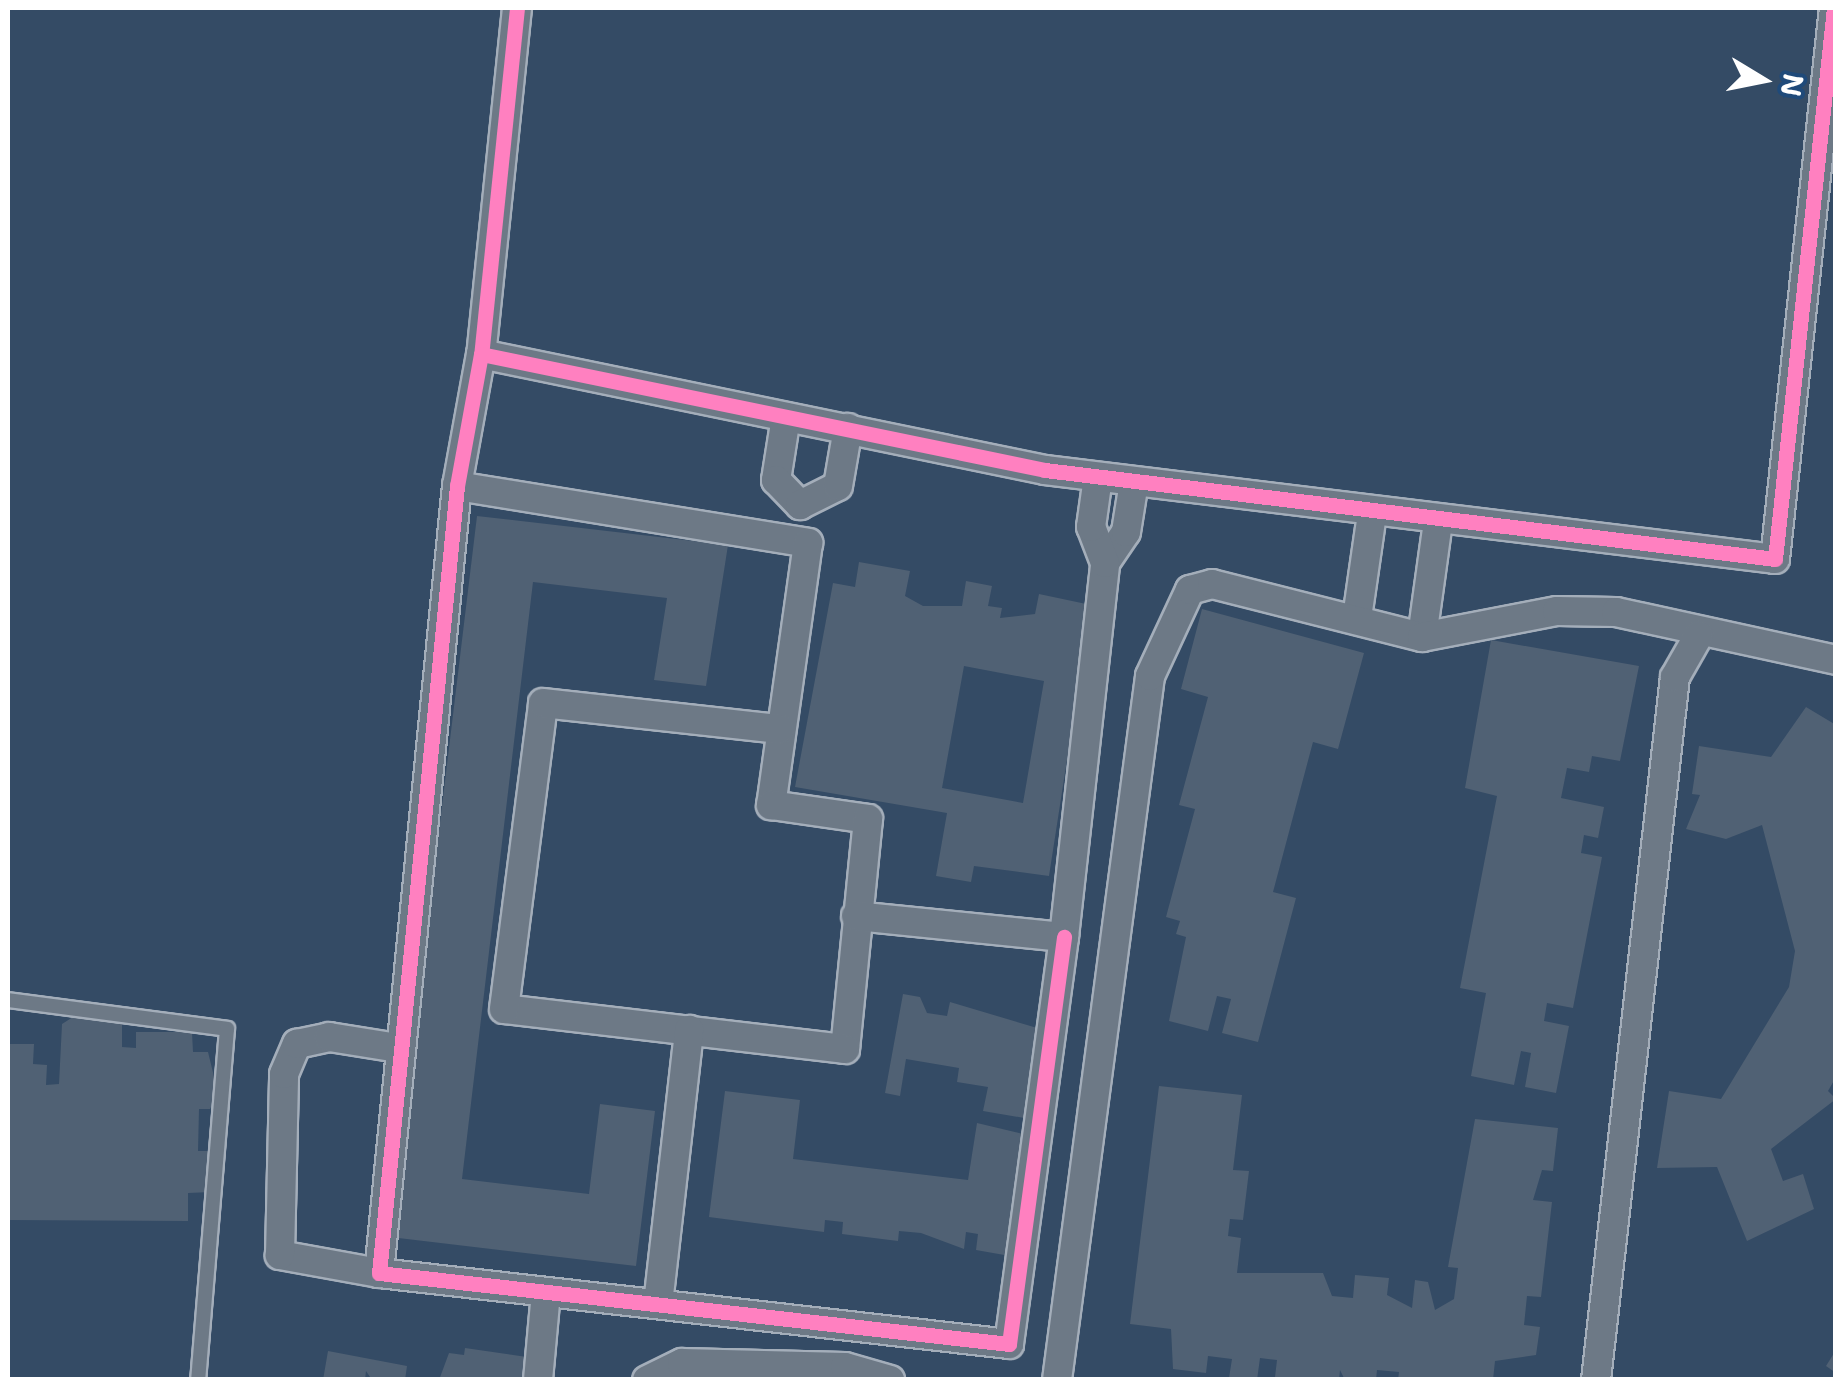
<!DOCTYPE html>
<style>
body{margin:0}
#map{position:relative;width:1843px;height:1387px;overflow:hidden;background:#344b65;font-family:"Shantell Sans",sans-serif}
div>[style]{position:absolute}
.building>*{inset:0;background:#506174}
.roads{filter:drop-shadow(2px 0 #a4aeba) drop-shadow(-2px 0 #a4aeba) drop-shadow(0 2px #a4aeba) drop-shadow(0 -2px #a4aeba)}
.service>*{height:14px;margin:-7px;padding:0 7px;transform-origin:7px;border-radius:7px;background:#6d7986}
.minor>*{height:28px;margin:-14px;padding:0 14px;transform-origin:14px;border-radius:14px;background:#6d7986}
.cycleway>*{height:15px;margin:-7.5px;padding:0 7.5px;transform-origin:7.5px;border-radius:7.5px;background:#ff80c0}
span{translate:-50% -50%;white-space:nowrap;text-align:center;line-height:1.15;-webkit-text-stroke:8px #1f4a7a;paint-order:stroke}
.frame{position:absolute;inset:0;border:10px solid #fff;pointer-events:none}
.north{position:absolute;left:1713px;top:30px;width:100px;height:100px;-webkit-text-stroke:8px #1f4a7a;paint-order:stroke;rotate:100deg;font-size:28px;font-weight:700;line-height:40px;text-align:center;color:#fff}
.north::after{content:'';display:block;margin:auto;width:35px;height:45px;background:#fff;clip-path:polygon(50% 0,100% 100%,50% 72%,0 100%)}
</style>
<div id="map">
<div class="building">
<i style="clip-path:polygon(477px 516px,728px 545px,706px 686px,654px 680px,667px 598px,533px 582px,462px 1179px,589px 1194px,600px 1104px,655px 1111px,636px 1266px,390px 1237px)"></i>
<i style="clip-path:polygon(evenodd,859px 562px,910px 571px,905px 596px,923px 606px,962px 606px,966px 581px,992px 586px,988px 606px,1002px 608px,1000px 618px,1035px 614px,1039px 594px,1091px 605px,1049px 876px,974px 866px,971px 882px,936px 876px,947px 813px,795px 787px,833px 583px,855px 587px,859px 562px,964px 666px,1044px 681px,1023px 803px,942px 788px,964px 666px)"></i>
<i style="clip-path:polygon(1202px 609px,1364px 653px,1338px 749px,1313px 742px,1273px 892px,1296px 898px,1258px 1042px,1222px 1033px,1231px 999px,1217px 996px,1208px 1031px,1169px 1021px,1186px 937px,1176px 934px,1180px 921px,1166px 917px,1195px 809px,1179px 805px,1208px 697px,1181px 689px)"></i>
<i style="clip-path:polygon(1491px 640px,1639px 666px,1620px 761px,1592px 756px,1589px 772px,1567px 768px,1561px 798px,1604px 807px,1598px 838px,1584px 835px,1581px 853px,1602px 857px,1573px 1008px,1547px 1003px,1544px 1021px,1569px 1026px,1556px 1093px,1525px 1087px,1531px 1053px,1521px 1051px,1514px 1085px,1471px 1076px,1486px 993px,1460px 988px,1497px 796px,1465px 788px)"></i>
<i style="clip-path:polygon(1806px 707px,1836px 725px,1836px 1077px,1828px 1091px,1836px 1099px,1771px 1149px,1783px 1181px,1803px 1174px,1814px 1209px,1747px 1241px,1717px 1167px,1657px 1168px,1669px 1091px,1721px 1099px,1789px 987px,1795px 951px,1762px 825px,1726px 839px,1686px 829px,1700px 795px,1692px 794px,1699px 746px,1771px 757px)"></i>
<i style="clip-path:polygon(903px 994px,920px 997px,927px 1013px,947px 1016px,950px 1002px,1044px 1030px,1030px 1119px,983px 1111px,988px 1087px,957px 1082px,959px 1068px,906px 1059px,900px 1096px,885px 1093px)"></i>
<i style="clip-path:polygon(73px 1017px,122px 1017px,122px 1047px,136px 1048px,136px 1032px,192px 1032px,193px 1052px,208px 1052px,218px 1093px,210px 1109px,199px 1109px,198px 1151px,212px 1151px,211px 1192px,188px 1193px,188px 1221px,8px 1220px,8px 1044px,34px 1044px,33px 1064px,47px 1065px,46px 1085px,59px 1084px,62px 1024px)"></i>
<i style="clip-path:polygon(1159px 1086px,1242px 1095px,1233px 1170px,1249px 1171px,1243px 1220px,1230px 1219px,1228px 1236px,1241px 1238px,1237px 1273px,1323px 1273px,1332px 1296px,1353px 1298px,1355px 1275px,1389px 1278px,1387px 1295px,1412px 1308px,1415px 1280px,1428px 1282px,1435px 1310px,1454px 1299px,1458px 1268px,1448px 1267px,1475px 1119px,1558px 1128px,1553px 1171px,1542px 1170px,1533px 1200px,1552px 1202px,1541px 1297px,1527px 1296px,1524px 1325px,1540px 1327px,1536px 1355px,1495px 1361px,1493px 1380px,1398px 1380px,1399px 1372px,1377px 1370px,1376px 1380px,1345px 1380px,1340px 1370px,1339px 1380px,1295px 1380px,1275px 1377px,1277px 1360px,1260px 1358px,1257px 1380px,1229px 1378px,1232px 1359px,1208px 1356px,1206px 1373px,1173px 1369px,1171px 1329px,1130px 1324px)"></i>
<i style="clip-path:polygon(725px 1091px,800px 1100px,793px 1159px,968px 1180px,977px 1123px,1023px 1134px,1010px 1256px,976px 1250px,978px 1234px,966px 1232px,964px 1249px,921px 1233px,899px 1231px,898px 1241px,842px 1234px,843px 1222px,825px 1220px,824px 1232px,709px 1217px)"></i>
<i style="clip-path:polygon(465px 1348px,527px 1357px,524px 1380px,439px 1380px,449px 1353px,464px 1355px)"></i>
<i style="clip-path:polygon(1836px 1350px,1836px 1373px,1826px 1366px)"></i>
<i style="clip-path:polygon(328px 1351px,407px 1366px,405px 1380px,372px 1380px,366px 1371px,365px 1380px,323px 1380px)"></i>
</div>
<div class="roads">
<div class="service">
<i style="left:8px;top:1000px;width:221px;rotate:7.5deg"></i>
<i style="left:227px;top:1029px;width:352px;rotate:94.7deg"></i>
</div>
<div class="minor">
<i style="left:517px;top:8px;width:348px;rotate:95.9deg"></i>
<i style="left:481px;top:354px;width:576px;rotate:11.62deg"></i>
<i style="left:1045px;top:470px;width:735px;rotate:6.95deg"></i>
<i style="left:1775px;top:559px;width:554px;rotate:-83.89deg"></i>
<i style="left:481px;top:354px;width:134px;rotate:100.3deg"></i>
<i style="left:457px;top:486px;width:791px;rotate:95.66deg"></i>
<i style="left:379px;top:1273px;width:634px;rotate:6.43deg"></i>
<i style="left:1009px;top:1344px;width:411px;rotate:-82.3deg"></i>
<i style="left:786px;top:417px;width:64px;rotate:99deg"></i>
<i style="left:776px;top:480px;width:35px;rotate:46deg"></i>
<i style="left:457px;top:486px;width:356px;rotate:9.2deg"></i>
<i style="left:808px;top:543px;width:265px;rotate:98deg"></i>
<i style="left:771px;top:805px;width:98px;rotate:8.2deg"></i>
<i style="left:868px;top:819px;width:231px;rotate:95.7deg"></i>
<i style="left:845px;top:1049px;width:343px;rotate:-173.3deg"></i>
<i style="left:504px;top:1009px;width:308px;rotate:-82.7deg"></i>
<i style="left:543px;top:703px;width:238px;rotate:6.3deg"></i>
<i style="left:800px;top:505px;width:42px;rotate:-26.6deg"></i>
<i style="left:838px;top:486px;width:59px;rotate:-80.2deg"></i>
<i style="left:1105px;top:563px;width:37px;rotate:-56deg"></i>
<i style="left:1126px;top:532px;width:51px;rotate:-80.9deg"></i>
<i style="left:1357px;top:618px;width:105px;rotate:-81.8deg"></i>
<i style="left:1422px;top:637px;width:117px;rotate:-82.1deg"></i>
<i style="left:856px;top:916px;width:209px;rotate:5.8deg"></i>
<i style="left:1064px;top:937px;width:376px;rotate:-83.7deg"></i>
<i style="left:1105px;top:563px;width:39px;rotate:-111deg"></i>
<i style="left:1091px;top:527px;width:50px;rotate:-82deg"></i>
<i style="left:379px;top:1273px;width:101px;rotate:-169.7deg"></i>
<i style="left:280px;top:1255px;width:181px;rotate:-88.7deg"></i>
<i style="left:284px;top:1074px;width:33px;rotate:-67deg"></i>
<i style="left:297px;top:1044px;width:33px;rotate:-12deg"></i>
<i style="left:329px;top:1037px;width:70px;rotate:9.1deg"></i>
<i style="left:658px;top:1304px;width:276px;rotate:-83.5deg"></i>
<i style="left:538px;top:1380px;width:88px;rotate:-84.8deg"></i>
<i style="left:647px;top:1380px;width:39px;rotate:-26deg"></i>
<i style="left:682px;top:1363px;width:163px;rotate:1.4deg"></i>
<i style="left:845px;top:1367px;width:47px;rotate:16.1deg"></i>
<i style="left:1057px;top:1380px;width:710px;rotate:-82.47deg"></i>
<i style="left:1150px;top:676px;width:95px;rotate:-65.1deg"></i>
<i style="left:1190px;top:590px;width:23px;rotate:-15deg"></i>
<i style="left:1212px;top:584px;width:217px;rotate:14.2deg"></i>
<i style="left:1422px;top:637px;width:137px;rotate:-10.9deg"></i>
<i style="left:1557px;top:611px;width:59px;rotate:1deg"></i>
<i style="left:1616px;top:612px;width:225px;rotate:12.3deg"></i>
<i style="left:1596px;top:1380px;width:707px;rotate:-83.59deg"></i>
<i style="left:1675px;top:677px;width:48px;rotate:-60.3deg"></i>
</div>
</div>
<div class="cycleway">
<i style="left:517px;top:8px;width:348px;rotate:95.9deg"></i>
<i style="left:481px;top:354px;width:576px;rotate:11.62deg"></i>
<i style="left:1045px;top:470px;width:735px;rotate:6.95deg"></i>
<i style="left:1775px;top:559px;width:554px;rotate:-83.89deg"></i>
<i style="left:481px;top:354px;width:134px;rotate:100.3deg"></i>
<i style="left:457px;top:486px;width:791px;rotate:95.66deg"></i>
<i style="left:379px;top:1273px;width:634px;rotate:6.43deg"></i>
<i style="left:1009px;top:1344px;width:411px;rotate:-82.3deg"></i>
</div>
<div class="frame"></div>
<div class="north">N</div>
</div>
